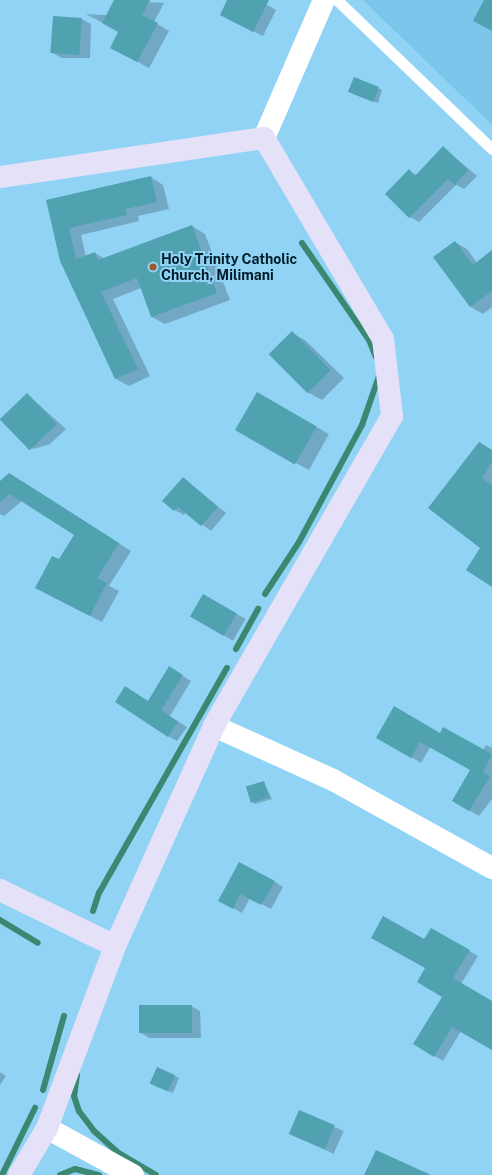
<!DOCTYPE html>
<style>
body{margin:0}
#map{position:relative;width:492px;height:1175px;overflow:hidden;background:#90d3f5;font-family:"Public Sans",sans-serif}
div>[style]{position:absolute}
.built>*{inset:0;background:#7bc6ea}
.shadow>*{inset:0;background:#0003;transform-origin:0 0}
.stream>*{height:6px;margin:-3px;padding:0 3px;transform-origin:3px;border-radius:3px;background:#3a8871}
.building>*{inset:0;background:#50a2b1;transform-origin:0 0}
.lane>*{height:11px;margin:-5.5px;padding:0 5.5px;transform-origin:5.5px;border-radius:5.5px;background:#fff}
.street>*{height:22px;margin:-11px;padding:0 11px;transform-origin:11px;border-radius:11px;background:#fff}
.secondary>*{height:22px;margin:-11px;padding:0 11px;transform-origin:11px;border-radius:11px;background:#e5e1f8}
.dots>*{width:11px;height:11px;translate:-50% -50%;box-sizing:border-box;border:2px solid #90d3f5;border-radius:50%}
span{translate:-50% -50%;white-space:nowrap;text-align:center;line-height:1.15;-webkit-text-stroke:4px #90d3f5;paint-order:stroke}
.poi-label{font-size:14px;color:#011c29;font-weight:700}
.left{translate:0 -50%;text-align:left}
</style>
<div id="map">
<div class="built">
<i style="clip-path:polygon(363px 0,492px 0,492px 125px)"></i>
</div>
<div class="shadow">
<i style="clip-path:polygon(118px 0,164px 3px,154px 22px,169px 31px,149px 68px,123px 54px,119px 32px,86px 14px,143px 17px)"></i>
<i style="clip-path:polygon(228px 0,258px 0,276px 10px,263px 36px,230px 20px)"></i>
<i style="clip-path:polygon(82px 19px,91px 24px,90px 58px,62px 58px,53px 53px)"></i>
<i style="clip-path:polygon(378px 88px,382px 90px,378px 103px,353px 94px)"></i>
<i style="clip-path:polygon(444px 148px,477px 176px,464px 189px,456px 185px,419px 222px,410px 217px,409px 171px,417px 175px)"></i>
<i style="clip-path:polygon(151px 177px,163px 185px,169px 209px,138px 216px,139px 221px,81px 235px,86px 257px,95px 253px,105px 259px,192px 226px,205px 234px,230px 300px,165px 324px,152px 317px,141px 288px,113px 299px,150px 376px,129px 386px,116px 379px,61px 260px,47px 200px)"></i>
<i style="clip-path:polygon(455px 242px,467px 249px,477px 263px,492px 252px,492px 307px,483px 314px,471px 307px,434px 257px)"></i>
<i style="clip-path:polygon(292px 333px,305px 340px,344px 378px,322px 400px,309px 393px)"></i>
<i style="clip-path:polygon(27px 394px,66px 429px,50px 444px,34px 449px,25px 444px)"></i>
<i style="clip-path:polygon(257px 394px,329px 434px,309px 470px,250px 438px)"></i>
<i style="clip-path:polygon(492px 451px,492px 556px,429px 507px)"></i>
<i style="clip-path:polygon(183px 478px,226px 513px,211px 531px,186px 512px,184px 515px,175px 510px)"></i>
<i style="clip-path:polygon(22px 481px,131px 551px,109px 586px,119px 591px,102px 622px,49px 595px,59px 561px,75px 535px,22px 501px,4px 516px,0 514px,0 482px)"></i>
<i style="left:204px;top:595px;width:48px;height:25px;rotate:30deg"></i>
<i style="clip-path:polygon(170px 668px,191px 681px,170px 716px,187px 727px,177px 741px,168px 736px,148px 702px)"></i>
<i style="clip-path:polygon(440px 734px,483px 750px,486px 745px,492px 748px,492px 799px,479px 816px,453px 801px,471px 769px,431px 746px,421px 763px,377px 737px)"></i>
<i style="clip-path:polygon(264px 782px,272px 799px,255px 804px,251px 801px)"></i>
<i style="clip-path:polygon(274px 881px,283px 887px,271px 909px,250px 898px,242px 913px,219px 900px)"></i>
<i style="clip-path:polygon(431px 929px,478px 956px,461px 984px,492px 1002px,492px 1049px,461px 1031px,443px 1061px,414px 1043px,443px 997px,426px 968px,425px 941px)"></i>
<i style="clip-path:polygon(191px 1006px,200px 1011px,201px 1038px,149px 1038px,140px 1032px)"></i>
<i style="clip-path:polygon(0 1072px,6px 1076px,0 1085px)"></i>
<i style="clip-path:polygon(175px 1076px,179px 1078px,173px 1093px,155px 1086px)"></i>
<i style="left:299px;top:1111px;width:49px;height:25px;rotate:24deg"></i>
</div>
<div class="stream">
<i style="left:302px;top:243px;width:118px;rotate:55.4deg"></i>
<i style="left:369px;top:340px;width:18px;rotate:68deg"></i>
<i style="left:265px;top:594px;width:62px;rotate:-56.8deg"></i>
<i style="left:299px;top:542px;width:133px;rotate:-61.7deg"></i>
<i style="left:362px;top:425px;width:52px;rotate:-70.9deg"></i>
<i style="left:236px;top:649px;width:46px;rotate:-61.2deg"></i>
<i style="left:93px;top:911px;width:19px;rotate:-72deg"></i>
<i style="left:99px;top:893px;width:259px;rotate:-60.4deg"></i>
<i style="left:0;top:920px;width:44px;rotate:31.2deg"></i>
<i style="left:77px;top:1075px;width:21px;rotate:98deg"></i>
<i style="left:74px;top:1096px;width:16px;rotate:72deg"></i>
<i style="left:79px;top:1111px;width:25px;rotate:53deg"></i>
<i style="left:94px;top:1131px;width:31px;rotate:42deg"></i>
<i style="left:117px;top:1152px;width:45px;rotate:30.5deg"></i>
<i style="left:43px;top:1090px;width:77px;rotate:-74.2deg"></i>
<i style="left:2px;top:1175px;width:75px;rotate:-63.8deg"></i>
<i style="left:60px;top:1175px;width:16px;rotate:-22deg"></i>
<i style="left:75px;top:1169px;width:25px;rotate:14deg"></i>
</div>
<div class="building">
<i style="clip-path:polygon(114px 0,150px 0,142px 15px,158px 23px,137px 62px,110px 48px,118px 32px,102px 23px)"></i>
<i style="clip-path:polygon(227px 0,269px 0,253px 32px,220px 15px)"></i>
<i style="clip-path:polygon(484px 0,492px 0,492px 31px,473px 21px)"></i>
<i style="left:53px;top:16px;width:29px;height:37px;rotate:4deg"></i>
<i style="left:354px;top:77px;width:27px;height:16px;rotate:22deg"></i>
<i style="clip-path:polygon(443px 146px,468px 170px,455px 185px,448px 179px,409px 218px,385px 194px,409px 169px,415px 176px)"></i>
<i style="clip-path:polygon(151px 176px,157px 202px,126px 209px,127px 215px,69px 228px,76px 259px,95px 252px,98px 260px,192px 225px,217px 293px,151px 317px,137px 278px,101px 292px,138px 369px,115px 379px,60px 261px,46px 200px)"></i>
<i style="clip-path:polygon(455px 241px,473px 265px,492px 250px,492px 291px,470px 307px,433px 257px)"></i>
<i style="left:292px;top:331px;width:55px;height:33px;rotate:45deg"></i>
<i style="left:257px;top:392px;width:69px;height:44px;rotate:30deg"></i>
<i style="left:27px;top:393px;width:43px;height:38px;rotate:46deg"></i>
<i style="clip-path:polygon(479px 442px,492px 450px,492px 462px,482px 478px,492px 485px,492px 587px,466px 570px,480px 548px,428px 508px)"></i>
<i style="clip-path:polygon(9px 473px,119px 543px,97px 578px,107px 583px,90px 616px,35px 588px,52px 556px,59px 559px,74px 535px,10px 494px,0 502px,0 481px)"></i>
<i style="clip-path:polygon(183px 477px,218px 507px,201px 526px,178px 507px,174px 511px,162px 501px)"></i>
<i style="left:203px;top:594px;width:39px;height:26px;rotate:30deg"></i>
<i style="clip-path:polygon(169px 666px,183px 675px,161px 710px,178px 722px,168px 737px,115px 702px,125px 686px,148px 701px)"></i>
<i style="clip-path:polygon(394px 706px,440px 733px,443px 727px,492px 754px,483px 772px,490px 776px,469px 811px,452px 801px,470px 770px,420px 742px,411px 758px,376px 738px)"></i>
<i style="left:264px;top:781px;width:17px;height:19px;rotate:73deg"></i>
<i style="clip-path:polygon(239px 862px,275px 881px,261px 905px,240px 894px,233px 909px,218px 901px)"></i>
<i style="clip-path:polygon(383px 916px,424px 939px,431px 928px,470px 950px,453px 978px,492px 1001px,492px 1050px,452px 1027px,434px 1057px,413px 1044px,442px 997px,417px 982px,425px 968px,371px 938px)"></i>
<i style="left:139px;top:1005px;width:53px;height:28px"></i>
<i style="left:157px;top:1067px;width:20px;height:18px;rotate:24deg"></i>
<i style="left:299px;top:1110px;width:39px;height:26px;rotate:23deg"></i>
<i style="clip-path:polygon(376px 1150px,431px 1175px,364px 1175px)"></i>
</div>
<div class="lane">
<i style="left:337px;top:0;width:215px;rotate:43.9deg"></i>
</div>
<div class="street">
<i style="left:264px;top:138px;width:150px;rotate:-66.5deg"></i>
<i style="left:214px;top:726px;width:131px;rotate:24.4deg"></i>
<i style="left:333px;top:780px;width:182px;rotate:29deg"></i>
<i style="left:47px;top:1128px;width:98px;rotate:28.7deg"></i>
</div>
<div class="secondary">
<i style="left:0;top:177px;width:267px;rotate:-8.4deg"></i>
<i style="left:264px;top:138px;width:234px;rotate:59.4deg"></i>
<i style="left:383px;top:339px;width:78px;rotate:83.3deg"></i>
<i style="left:392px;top:416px;width:357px;rotate:119.9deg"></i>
<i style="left:214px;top:726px;width:241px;rotate:114.2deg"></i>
<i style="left:115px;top:946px;width:128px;rotate:-154deg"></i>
<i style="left:19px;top:1175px;width:55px;rotate:-59.2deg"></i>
<i style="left:47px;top:1128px;width:194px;rotate:-69.5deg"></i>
</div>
<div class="dots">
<i style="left:153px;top:267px;background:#9e592d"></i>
</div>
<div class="poi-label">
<span class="left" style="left:161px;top:267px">Holy Trinity Catholic<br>Church, Milimani</span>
</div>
</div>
